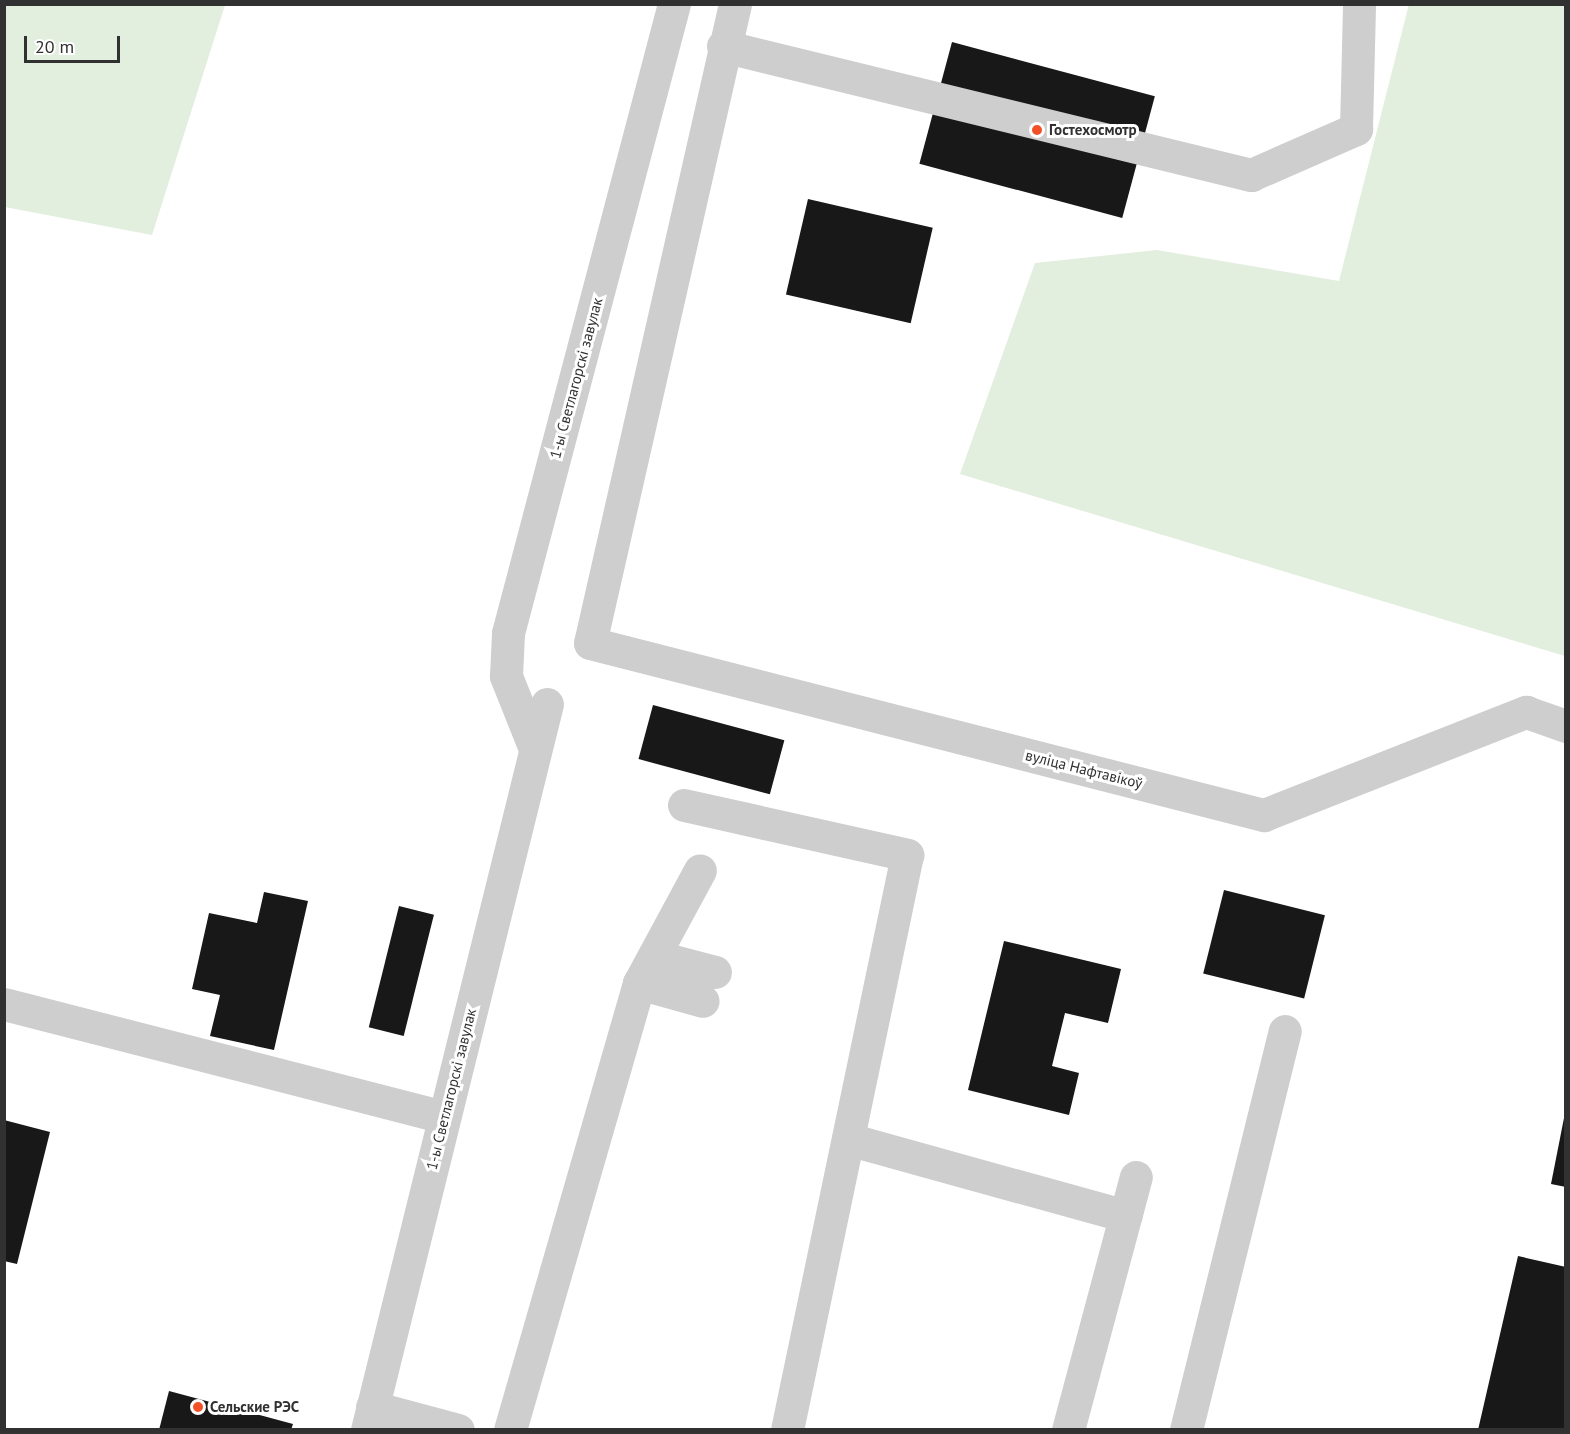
<!DOCTYPE html>
<meta charset="utf-8">
<style>
body{margin:0}
#map{position:relative;width:1570px;height:1434px;overflow:hidden;background:#fff;font-family:"PT Sans",sans-serif}
div>[style]{position:absolute}
.green>*{inset:0;background:#e2eede}
.building>*{inset:0;background:#181818;transform-origin:0 0}
.minor>*{height:33px;margin:-16.5px;padding:0 16.5px;transform-origin:16.5px;border-radius:16.5px;background:#cecece}
.dots>*{width:16px;height:16px;translate:-50% -50%;box-sizing:border-box;border:3px solid #fff;border-radius:50%}
span{translate:-50% -50%;white-space:nowrap;text-align:center;line-height:1.15;-webkit-text-stroke:6px #fff;paint-order:stroke}
.poi-label{font-size:15px;color:#313131;font-weight:700}
.left{translate:0 -50%;text-align:left}
.street-label{font-size:15px;color:#313131}
.frame{position:absolute;inset:0;border:6px solid #313131;pointer-events:none}
.scale{position:absolute;left:24px;top:36px;width:96px;height:27px;box-sizing:border-box;border:3px solid #313131;border-top:0;padding-left:8px;font-size:18px;line-height:21px;white-space:nowrap;color:#313131;-webkit-text-stroke:4px #fff;paint-order:stroke}
</style>
<div id="map">
<div class="green">
<i style="clip-path:polygon(1409px 4px,1565px 5px,1565px 656px,960px 474px,1035px 263px,1157px 250px,1339px 281px)"></i>
<i style="clip-path:polygon(4px 5px,225px 5px,152px 235px,5px 207px)"></i>
</div>
<div class="building">
<i style="left:952px;top:42px;width:210px;height:126px;rotate:15deg"></i>
<i style="left:808px;top:199px;width:128px;height:98px;rotate:13deg"></i>
<i style="left:653px;top:705px;width:136px;height:56px;rotate:15deg"></i>
<i style="left:1224px;top:890px;width:104px;height:86px;rotate:14deg"></i>
<i style="clip-path:polygon(264px 892px,308px 901px,274px 1050px,210px 1036px,220px 995px,192px 989px,209px 913px,257px 923px)"></i>
<i style="left:399px;top:906px;width:36px;height:125px;rotate:14deg"></i>
<i style="clip-path:polygon(1004px 941px,1121px 969px,1108px 1023px,1065px 1013px,1052px 1066px,1079px 1073px,1069px 1115px,968px 1090px)"></i>
<i style="clip-path:polygon(1564px 1118px,1566px 1118px,1566px 1187px,1551px 1184px)"></i>
<i style="clip-path:polygon(4px 1120px,50px 1132px,17px 1264px,4px 1261px)"></i>
<i style="clip-path:polygon(1518px 1256px,1566px 1267px,1566px 1430px,1478px 1430px)"></i>
<i style="clip-path:polygon(169px 1391px,293px 1424px,291px 1430px,159px 1430px)"></i>
</div>
<div class="minor">
<i style="left:735px;top:4px;width:655px;rotate:102.78deg"></i>
<i style="left:590px;top:643px;width:696px;rotate:14.32deg"></i>
<i style="left:1264px;top:815px;width:282px;rotate:-21.5deg"></i>
<i style="left:1526px;top:712px;width:42px;rotate:19.3deg"></i>
<i style="left:723px;top:46px;width:544px;rotate:13.73deg"></i>
<i style="left:1251px;top:175px;width:115px;rotate:-23.7deg"></i>
<i style="left:1356px;top:129px;width:125px;rotate:-88.6deg"></i>
<i style="left:535px;top:749px;width:79px;rotate:-111.7deg"></i>
<i style="left:506px;top:676px;width:43px;rotate:-87.3deg"></i>
<i style="left:508px;top:633px;width:651px;rotate:-75.22deg"></i>
<i style="left:684px;top:805px;width:229px;rotate:12.6deg"></i>
<i style="left:907px;top:855px;width:587px;rotate:101.79deg"></i>
<i style="left:654px;top:956px;width:63px;rotate:14.7deg"></i>
<i style="left:639px;top:983px;width:66px;rotate:15.7deg"></i>
<i style="left:4px;top:1004px;width:454px;rotate:14.4deg"></i>
<i style="left:848px;top:1139px;width:288px;rotate:15.5deg"></i>
<i style="left:372px;top:1407px;width:89px;rotate:15deg"></i>
<i style="left:367px;top:1430px;width:748px;rotate:-76.08deg"></i>
<i style="left:510px;top:1430px;width:465px;rotate:-73.9deg"></i>
<i style="left:639px;top:983px;width:128px;rotate:-61.6deg"></i>
<i style="left:1068px;top:1430px;width:262px;rotate:-75deg"></i>
<i style="left:1186px;top:1430px;width:411px;rotate:-76.1deg"></i>
</div>
<div class="dots">
<i style="left:1037px;top:130px;background:#f25128"></i>
<i style="left:198px;top:1407px;background:#f25128"></i>
</div>
<div class="poi-label">
<span class="left" style="left:1049px;top:130px">Гостехосмотр</span>
<span class="left" style="left:210px;top:1407px">Сельские РЭС</span>
</div>
<div class="street-label">
<span style="left:576px;top:378px;rotate:-75deg">1-ы Светлагорскі завулак</span>
<span style="left:1084px;top:769px;rotate:14deg">вуліца Нафтавікоў</span>
<span style="left:451px;top:1089px;rotate:-76deg">1-ы Светлагорскі завулак</span>
</div>
<div class="frame"></div>
<div class="scale">20 m</div>
</div>
